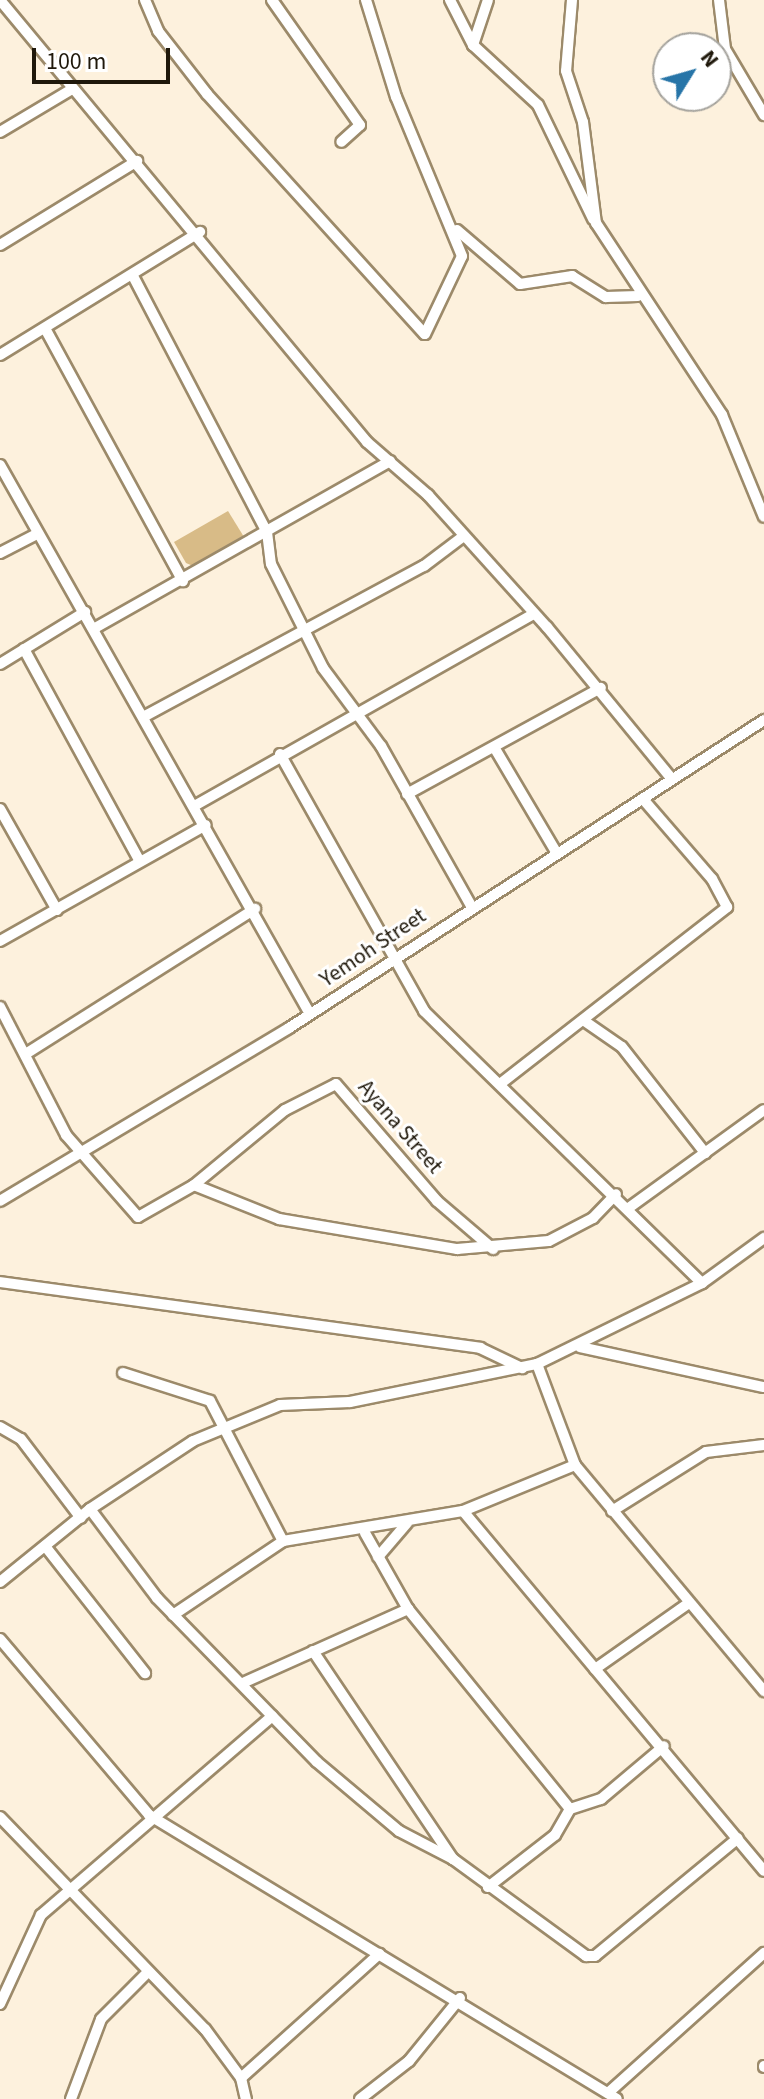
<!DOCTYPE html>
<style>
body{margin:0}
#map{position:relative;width:764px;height:2099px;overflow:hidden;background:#fdf1dd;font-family:"Source Sans 3",sans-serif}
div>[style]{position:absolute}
.green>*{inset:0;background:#d8bb87}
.roads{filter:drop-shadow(2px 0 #9c8a6a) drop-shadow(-2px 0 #9c8a6a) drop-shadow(0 2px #9c8a6a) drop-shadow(0 -2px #9c8a6a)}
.minor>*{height:10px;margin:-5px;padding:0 5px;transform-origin:5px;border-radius:5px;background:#fff}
span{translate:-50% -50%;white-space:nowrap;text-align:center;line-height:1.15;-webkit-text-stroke:6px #fff;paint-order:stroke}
.street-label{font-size:22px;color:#1f180b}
.north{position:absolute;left:652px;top:32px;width:80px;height:80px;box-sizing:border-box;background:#fff;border:2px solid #a5a39d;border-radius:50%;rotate:53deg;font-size:22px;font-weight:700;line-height:32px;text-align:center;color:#1f180b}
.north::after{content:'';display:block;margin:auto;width:28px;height:36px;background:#2775a8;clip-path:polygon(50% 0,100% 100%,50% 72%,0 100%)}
.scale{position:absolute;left:32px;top:48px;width:138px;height:36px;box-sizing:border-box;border:4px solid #1f180b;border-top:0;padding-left:10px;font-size:24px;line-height:28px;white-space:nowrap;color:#1f180b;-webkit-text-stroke:6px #fff;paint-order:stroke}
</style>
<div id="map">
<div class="green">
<i style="clip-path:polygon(228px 511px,244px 537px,193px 566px,186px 563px,174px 542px)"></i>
</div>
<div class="roads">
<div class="minor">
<i style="left:0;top:0;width:575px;rotate:50.3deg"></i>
<i style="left:367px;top:442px;width:81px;rotate:41deg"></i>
<i style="left:428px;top:495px;width:178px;rotate:48deg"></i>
<i style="left:547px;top:627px;width:195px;rotate:50.6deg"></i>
<i style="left:145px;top:0;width:34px;rotate:67deg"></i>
<i style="left:158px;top:31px;width:80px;rotate:52.1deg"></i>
<i style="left:207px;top:94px;width:324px;rotate:47.8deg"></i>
<i style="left:425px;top:334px;width:86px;rotate:-64.6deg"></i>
<i style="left:462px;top:256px;width:172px;rotate:-112.5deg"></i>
<i style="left:396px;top:97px;width:102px;rotate:-107.2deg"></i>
<i style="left:272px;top:0;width:153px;rotate:54.9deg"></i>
<i style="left:360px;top:125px;width:25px;rotate:138deg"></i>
<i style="left:450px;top:0;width:51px;rotate:62.9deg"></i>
<i style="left:473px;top:45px;width:88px;rotate:42.7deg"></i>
<i style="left:538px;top:105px;width:127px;rotate:64.2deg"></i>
<i style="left:572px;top:0;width:71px;rotate:94.8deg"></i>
<i style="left:566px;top:71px;width:54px;rotate:71.6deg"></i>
<i style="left:583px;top:122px;width:102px;rotate:82.7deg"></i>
<i style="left:596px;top:223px;width:230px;rotate:56.7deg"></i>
<i style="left:722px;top:415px;width:110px;rotate:67.6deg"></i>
<i style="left:719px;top:0;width:49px;rotate:83deg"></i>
<i style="left:725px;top:49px;width:77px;rotate:59.4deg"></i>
<i style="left:473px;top:45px;width:47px;rotate:-71.6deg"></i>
<i style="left:0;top:132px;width:84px;rotate:-30.8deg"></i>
<i style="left:457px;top:230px;width:83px;rotate:40.6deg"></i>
<i style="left:520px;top:284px;width:53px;rotate:-8.7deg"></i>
<i style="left:572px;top:276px;width:40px;rotate:32deg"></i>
<i style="left:606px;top:297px;width:32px;rotate:-2deg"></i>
<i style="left:0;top:245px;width:161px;rotate:-31.5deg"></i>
<i style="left:133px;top:276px;width:289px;rotate:62.4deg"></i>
<i style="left:267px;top:532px;width:32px;rotate:83deg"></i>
<i style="left:271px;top:564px;width:116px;rotate:63.4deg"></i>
<i style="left:323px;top:668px;width:97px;rotate:53.4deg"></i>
<i style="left:381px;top:746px;width:184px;rotate:60.6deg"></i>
<i style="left:47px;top:332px;width:284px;rotate:61.4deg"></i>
<i style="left:0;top:355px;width:235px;rotate:-31.6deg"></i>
<i style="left:0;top:465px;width:630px;rotate:60.55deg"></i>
<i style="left:0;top:553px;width:42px;rotate:-27.2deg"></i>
<i style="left:95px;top:628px;width:339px;rotate:-29.5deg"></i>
<i style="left:24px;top:649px;width:240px;rotate:61.4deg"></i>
<i style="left:0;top:664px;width:100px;rotate:-31.5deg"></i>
<i style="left:145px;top:716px;width:317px;rotate:-28.3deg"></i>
<i style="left:424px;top:566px;width:46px;rotate:-37.1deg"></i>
<i style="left:494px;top:747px;width:122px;rotate:59.4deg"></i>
<i style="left:280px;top:754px;width:295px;rotate:60.7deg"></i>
<i style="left:424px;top:1011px;width:389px;rotate:44.4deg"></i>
<i style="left:407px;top:794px;width:221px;rotate:-28.7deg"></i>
<i style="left:196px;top:805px;width:387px;rotate:-29.5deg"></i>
<i style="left:0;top:809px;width:116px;rotate:60.6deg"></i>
<i style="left:0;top:941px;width:236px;rotate:-29.4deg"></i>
<i style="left:0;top:1007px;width:144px;rotate:62.7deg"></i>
<i style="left:66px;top:1135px;width:109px;rotate:48.7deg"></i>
<i style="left:138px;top:1217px;width:64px;rotate:-29.7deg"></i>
<i style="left:194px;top:1185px;width:118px;rotate:-39.5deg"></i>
<i style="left:285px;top:1110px;width:57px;rotate:-27deg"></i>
<i style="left:336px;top:1084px;width:155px;rotate:49.2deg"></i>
<i style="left:437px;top:1201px;width:74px;rotate:40.6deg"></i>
<i style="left:583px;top:1020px;width:47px;rotate:34.7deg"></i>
<i style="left:622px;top:1047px;width:135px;rotate:51.9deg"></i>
<i style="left:27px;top:1053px;width:270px;rotate:-32.3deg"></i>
<i style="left:500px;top:1084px;width:288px;rotate:-37.9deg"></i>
<i style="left:727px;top:907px;width:32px;rotate:-118deg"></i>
<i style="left:712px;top:879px;width:106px;rotate:-130.8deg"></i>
<i style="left:194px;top:1185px;width:92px;rotate:21.8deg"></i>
<i style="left:279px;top:1219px;width:181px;rotate:9.6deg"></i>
<i style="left:457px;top:1249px;width:92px;rotate:-5deg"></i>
<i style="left:549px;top:1241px;width:50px;rotate:-27.6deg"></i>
<i style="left:593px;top:1218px;width:33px;rotate:-46deg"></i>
<i style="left:0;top:1201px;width:337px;rotate:-30.9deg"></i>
<i style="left:289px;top:1028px;width:566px;rotate:-32.96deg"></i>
<i style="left:630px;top:1207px;width:165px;rotate:-35.9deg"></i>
<i style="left:0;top:1282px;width:485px;rotate:7.8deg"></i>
<i style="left:480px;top:1348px;width:47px;rotate:25.5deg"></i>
<i style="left:580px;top:1347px;width:188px;rotate:12.3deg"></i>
<i style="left:537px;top:1364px;width:108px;rotate:69.4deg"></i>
<i style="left:575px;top:1465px;width:295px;rotate:50.1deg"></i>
<i style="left:123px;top:1373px;width:91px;rotate:17.8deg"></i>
<i style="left:210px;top:1401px;width:158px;rotate:62.5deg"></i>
<i style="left:283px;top:1541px;width:182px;rotate:-9.5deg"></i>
<i style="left:463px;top:1511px;width:121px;rotate:-22.3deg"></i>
<i style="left:0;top:1427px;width:24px;rotate:30deg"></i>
<i style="left:21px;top:1439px;width:99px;rotate:52.8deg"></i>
<i style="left:90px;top:1509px;width:111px;rotate:53deg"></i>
<i style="left:157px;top:1598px;width:229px;rotate:45.7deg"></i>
<i style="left:317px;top:1762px;width:107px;rotate:40.1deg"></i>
<i style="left:399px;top:1831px;width:61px;rotate:27.4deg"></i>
<i style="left:453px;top:1859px;width:165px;rotate:36.1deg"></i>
<i style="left:586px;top:1956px;width:9px"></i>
<i style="left:595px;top:1956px;width:185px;rotate:-39.5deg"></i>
<i style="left:463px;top:1511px;width:469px;rotate:50.1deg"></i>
<i style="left:612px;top:1511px;width:111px;rotate:-32.1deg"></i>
<i style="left:706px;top:1452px;width:58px;rotate:-6.9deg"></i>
<i style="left:365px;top:1533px;width:87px;rotate:60.5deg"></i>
<i style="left:408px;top:1609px;width:257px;rotate:51deg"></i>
<i style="left:570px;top:1809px;width:30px;rotate:120deg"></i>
<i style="left:555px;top:1835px;width:85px;rotate:142.2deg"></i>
<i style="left:45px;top:1546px;width:162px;rotate:51.8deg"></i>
<i style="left:378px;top:1557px;width:45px;rotate:-49.5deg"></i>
<i style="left:0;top:1582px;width:116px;rotate:-39deg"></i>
<i style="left:90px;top:1509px;width:123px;rotate:-33.4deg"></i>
<i style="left:193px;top:1441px;width:94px;rotate:-22.5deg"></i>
<i style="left:280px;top:1405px;width:70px;rotate:-2.5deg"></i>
<i style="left:350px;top:1402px;width:191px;rotate:-11.5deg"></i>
<i style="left:537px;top:1364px;width:184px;rotate:-26.1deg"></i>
<i style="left:702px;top:1283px;width:77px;rotate:-36deg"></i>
<i style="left:173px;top:1615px;width:133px;rotate:-33.9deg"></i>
<i style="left:0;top:1639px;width:231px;rotate:49.7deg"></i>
<i style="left:149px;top:1815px;width:547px;rotate:31.25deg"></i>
<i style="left:313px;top:1651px;width:251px;rotate:56.1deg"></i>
<i style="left:595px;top:1669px;width:115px;rotate:-35.1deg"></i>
<i style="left:245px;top:1682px;width:179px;rotate:-24.1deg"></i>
<i style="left:570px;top:1809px;width:33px;rotate:-18deg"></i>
<i style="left:601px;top:1799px;width:82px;rotate:-40.1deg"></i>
<i style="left:0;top:1817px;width:295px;rotate:46deg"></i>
<i style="left:205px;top:2029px;width:61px;rotate:53.7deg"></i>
<i style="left:241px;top:2078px;width:22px;rotate:77deg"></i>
<i style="left:0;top:2004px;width:98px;rotate:-65.3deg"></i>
<i style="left:41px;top:1915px;width:305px;rotate:-40.7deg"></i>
<i style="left:764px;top:2066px;width:1px;rotate:90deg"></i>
<i style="left:241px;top:2078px;width:186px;rotate:-41.9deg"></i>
<i style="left:608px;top:2093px;width:210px;rotate:-41.9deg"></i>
<i style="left:71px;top:2099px;width:85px;rotate:-69.4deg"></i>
<i style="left:101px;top:2019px;width:66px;rotate:-45deg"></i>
<i style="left:360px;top:2099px;width:62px;rotate:-37.8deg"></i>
<i style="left:409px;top:2061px;width:81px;rotate:-51deg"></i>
</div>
</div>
<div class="street-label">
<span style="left:373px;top:948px;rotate:-34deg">Yemoh Street</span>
<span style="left:400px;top:1127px;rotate:49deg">Ayana Street</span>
</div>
<div class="north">N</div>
<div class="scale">100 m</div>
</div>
